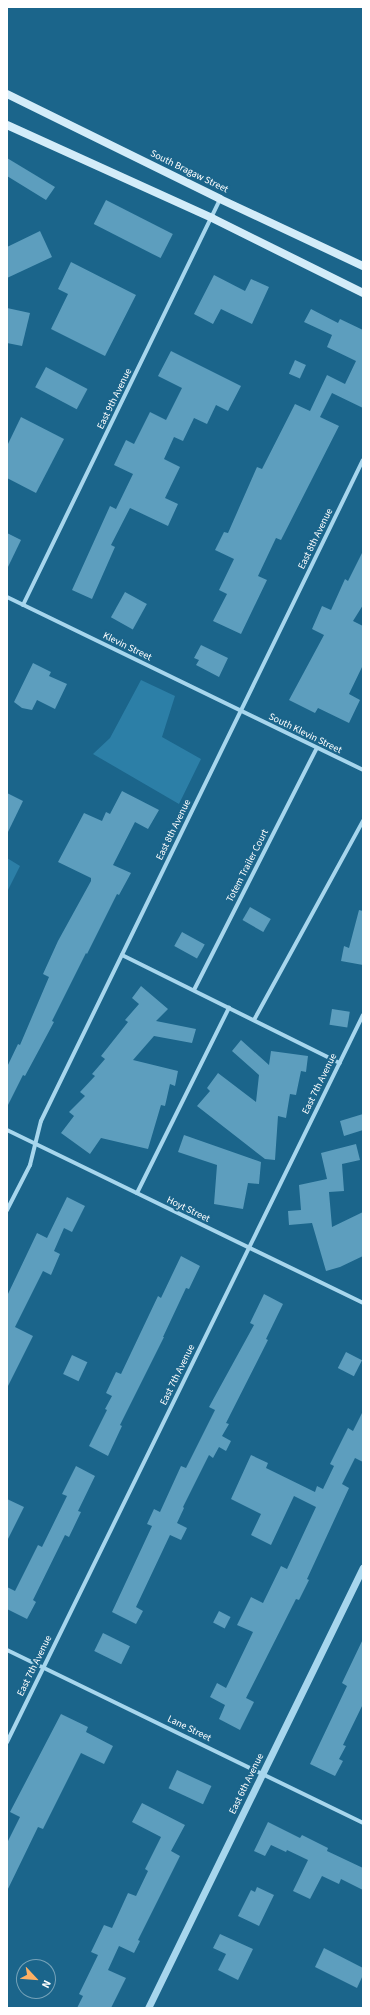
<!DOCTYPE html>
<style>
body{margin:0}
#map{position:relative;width:370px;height:2015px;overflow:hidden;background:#1b658b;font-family:"Source Sans 3",sans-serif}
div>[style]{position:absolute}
.green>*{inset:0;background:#2c7fa7}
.building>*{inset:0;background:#5d9ebe;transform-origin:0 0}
.minor>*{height:4px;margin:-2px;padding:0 2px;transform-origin:2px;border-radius:2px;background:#a7d6ed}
.tertiary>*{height:7px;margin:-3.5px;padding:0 3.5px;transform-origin:3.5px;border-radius:3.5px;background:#a7d6ed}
.secondary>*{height:8px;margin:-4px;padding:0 4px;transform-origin:4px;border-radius:4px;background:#d3ecf9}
span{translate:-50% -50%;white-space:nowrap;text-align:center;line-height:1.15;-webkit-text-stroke:4px #1b658b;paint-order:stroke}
.street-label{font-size:10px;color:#fff}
.frame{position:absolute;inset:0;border:8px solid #fff;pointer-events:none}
.north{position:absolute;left:16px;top:1959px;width:40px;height:40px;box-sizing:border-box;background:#1b658b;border:1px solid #76a3b9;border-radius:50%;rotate:116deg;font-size:11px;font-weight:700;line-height:16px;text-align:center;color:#fff}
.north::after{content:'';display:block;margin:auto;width:14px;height:18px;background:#feb064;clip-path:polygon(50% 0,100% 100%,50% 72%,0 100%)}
</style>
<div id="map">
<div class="green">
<i style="clip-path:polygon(141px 680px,175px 696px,162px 737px,201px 759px,179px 804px,93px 754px,110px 738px)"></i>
<i style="clip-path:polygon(7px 858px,20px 866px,7px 892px)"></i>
</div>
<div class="building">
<i style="clip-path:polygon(7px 158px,55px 187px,46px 200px,7px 176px)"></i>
<i style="left:106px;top:200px;width:75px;height:27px;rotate:27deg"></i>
<i style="clip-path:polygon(40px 231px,52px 257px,7px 278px,7px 247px)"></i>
<i style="clip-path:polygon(71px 262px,136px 295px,105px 356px,51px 329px,68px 294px,58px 289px)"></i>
<i style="clip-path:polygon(214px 275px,245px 291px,251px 279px,269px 287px,252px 324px,221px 309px,213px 324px,194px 314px)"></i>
<i style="clip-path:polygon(7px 308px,30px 313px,22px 346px,7px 343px)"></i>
<i style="clip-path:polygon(311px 309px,338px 323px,340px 319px,363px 330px,363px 408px,332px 393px,320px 417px,339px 426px,281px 540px,276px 538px,258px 576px,267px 580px,241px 634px,213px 621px,227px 594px,219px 590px,234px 559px,215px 550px,224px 532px,228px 533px,257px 467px,262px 469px,295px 404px,310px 411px,327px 375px,345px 384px,356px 361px,327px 347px,332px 335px,304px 322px)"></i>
<i style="clip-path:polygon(171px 351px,241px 386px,228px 411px,216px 405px,207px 424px,194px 418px,183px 441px,174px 437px,164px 459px,180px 467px,165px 498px,178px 504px,168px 526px,130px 508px,111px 545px,115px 547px,92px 599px,72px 590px,110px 506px,116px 509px,133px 474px,114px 465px,126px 440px,134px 444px,150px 412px,166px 420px,182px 388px,158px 376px)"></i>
<i style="left:295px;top:360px;width:12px;height:15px;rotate:24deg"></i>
<i style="left:46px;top:367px;width:47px;height:23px;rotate:28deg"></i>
<i style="clip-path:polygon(21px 417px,64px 439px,36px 493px,7px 478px,7px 446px)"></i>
<i style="clip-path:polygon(7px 533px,21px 540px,7px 569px)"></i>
<i style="clip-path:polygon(363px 551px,363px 605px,353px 621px,363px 626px,363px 665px,349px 694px,360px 700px,349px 723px,318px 708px,315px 713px,289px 700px,324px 635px,312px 629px,322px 606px,331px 610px,345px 579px,348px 581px)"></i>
<i style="left:125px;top:592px;width:25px;height:29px;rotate:29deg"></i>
<i style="clip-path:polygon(201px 645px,228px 658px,219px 677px,196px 665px,199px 660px,194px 658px)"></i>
<i style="clip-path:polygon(33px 663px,51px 672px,49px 676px,67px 684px,55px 709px,37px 700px,32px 710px,22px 708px,14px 702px)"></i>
<i style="clip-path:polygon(122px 791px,159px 810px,148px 829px,135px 822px,113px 865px,131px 873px,119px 895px,117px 894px,87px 954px,86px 953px,52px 1021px,54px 1022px,25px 1076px,23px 1075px,7px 1107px,7px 1067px,18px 1044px,20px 1045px,49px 977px,43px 974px,58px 941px,91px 881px,91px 878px,58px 862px,84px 813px,102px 821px,106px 812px,110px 814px)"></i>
<i style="clip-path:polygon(7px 793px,23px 801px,7px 834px)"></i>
<i style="left:250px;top:907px;width:24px;height:15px;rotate:30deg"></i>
<i style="clip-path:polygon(359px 910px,363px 911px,363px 965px,341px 961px,344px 946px,349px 948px)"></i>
<i style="left:182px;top:932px;width:26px;height:16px;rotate:29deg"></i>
<i style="clip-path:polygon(141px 986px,168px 1009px,156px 1021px,196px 1029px,192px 1043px,154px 1036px,133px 1060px,178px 1071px,175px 1086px,170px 1084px,165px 1106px,161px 1105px,148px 1149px,101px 1138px,90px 1154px,61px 1133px,74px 1116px,69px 1112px,85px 1096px,80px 1092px,95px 1076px,92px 1074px,105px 1059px,101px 1056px,128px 1022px,125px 1020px,139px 1004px,132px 998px)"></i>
<i style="left:332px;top:1009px;width:18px;height:16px;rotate:9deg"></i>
<i style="clip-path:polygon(241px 1040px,269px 1065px,271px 1051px,308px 1056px,306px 1072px,301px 1071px,296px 1095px,290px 1094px,286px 1118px,278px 1116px,275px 1160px,265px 1159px,197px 1106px,210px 1091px,207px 1088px,218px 1073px,256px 1102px,259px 1075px,232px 1051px)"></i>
<i style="clip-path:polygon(363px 1114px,363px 1130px,344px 1136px,340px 1121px)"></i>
<i style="clip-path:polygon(184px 1135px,261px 1162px,259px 1184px,248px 1183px,243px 1209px,214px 1204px,217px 1165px,178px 1152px)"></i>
<i style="clip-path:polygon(356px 1144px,360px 1160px,342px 1164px,344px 1191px,329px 1192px,332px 1227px,363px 1212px,363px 1256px,340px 1267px,326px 1271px,312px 1223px,289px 1225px,288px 1211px,301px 1210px,299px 1185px,327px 1179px,321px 1153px)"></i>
<i style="clip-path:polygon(67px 1197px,85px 1206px,72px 1232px,64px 1228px,54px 1251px,60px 1254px,51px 1275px,43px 1271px,15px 1327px,33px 1336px,7px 1388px,7px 1296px,37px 1233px,47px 1238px)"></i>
<i style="clip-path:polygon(181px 1256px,200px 1266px,189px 1289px,186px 1288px,163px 1337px,164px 1337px,120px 1425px,122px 1426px,108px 1456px,89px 1446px,107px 1410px,105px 1409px,112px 1396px,106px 1393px,116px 1372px,121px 1374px,158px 1296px,161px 1298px)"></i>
<i style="clip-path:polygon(264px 1294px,283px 1304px,266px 1339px,268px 1340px,226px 1423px,229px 1424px,222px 1436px,231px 1441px,226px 1451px,219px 1447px,213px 1458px,209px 1455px,183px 1507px,184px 1508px,177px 1523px,187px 1528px,181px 1540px,170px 1535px,136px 1607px,143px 1611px,136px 1624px,112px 1612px,152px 1526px,147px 1524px,154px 1509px,160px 1512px,181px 1466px,186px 1468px,215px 1410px,209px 1407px,254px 1325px,250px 1323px)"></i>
<i style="left:346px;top:1352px;width:18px;height:18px;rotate:27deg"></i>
<i style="left:72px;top:1355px;width:17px;height:21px;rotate:25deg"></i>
<i style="clip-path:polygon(363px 1411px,363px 1462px,355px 1458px,342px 1484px,349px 1488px,307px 1579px,309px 1580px,299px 1600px,296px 1599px,246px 1698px,254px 1702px,240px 1730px,219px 1719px,225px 1705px,210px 1697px,217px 1683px,226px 1688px,253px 1632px,237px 1625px,251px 1597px,263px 1603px,281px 1566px,287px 1569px,316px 1507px,294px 1496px,271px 1545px,251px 1535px,261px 1514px,231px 1499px,251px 1455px,268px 1463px,266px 1468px,315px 1492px,317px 1486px,323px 1489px,334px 1466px,330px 1464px,348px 1428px,353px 1431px)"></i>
<i style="clip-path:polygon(76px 1466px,95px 1476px,78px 1511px,81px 1512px,69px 1537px,65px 1535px,33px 1600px,36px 1602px,27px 1619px,7px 1609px,7px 1587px,15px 1591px,38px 1545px,42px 1547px,67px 1496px,62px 1494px)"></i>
<i style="clip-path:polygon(7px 1499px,24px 1507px,7px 1541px)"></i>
<i style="left:219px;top:1611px;width:13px;height:13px;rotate:27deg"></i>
<i style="left:103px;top:1633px;width:30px;height:20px;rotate:26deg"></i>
<i style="clip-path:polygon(363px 1639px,363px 1704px,343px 1745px,346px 1746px,339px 1759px,343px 1761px,335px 1776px,310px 1764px,347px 1686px,342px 1683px)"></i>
<i style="clip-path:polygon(61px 1714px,88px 1727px,86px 1732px,113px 1746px,104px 1764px,81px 1753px,43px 1829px,38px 1827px,7px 1891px,7px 1843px,20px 1817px,10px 1812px)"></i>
<i style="left:177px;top:1770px;width:38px;height:20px;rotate:25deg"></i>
<i style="clip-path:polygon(142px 1803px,185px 1825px,171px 1851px,180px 1856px,138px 1940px,140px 1941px,134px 1953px,119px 1946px,108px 1970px,126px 1978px,111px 2008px,77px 2008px,83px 1996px,79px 1994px,98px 1955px,91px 1952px,104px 1925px,112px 1928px,128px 1893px,136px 1896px,148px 1871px,145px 1869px,161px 1837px,132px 1822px)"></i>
<i style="clip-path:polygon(268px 1822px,300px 1838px,302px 1835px,328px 1848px,327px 1851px,363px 1868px,363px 1890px,341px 1879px,339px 1884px,322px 1876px,310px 1899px,293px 1891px,308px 1860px,287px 1850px,286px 1852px,271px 1845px,265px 1856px,254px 1851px)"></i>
<i style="clip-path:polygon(257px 1887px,274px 1895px,259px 1926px,238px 1916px,251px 1890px,255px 1892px)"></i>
<i style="clip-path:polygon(220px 1934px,253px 1949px,238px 1980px,218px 1970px,226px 1954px,213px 1948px)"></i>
<i style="clip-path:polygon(324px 1948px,363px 1968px,363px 1975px,357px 1988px,315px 1967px)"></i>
</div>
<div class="minor">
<i style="left:7px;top:597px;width:396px;rotate:25.9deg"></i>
<i style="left:23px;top:605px;width:451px;rotate:-64.1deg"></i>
<i style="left:122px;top:955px;width:243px;rotate:26.4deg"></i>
<i style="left:194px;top:990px;width:271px;rotate:-63.1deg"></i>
<i style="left:254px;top:1020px;width:227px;rotate:-61.3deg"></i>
<i style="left:7px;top:1130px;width:396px;rotate:25.9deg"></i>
<i style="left:137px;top:1193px;width:207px;rotate:-63.6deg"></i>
<i style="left:7px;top:1210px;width:51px;rotate:-62.9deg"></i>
<i style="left:30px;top:1165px;width:45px;rotate:-76deg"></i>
<i style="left:41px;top:1121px;width:735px;rotate:-64.03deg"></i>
<i style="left:7px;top:1650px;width:396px;rotate:25.9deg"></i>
<i style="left:7px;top:1742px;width:809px;rotate:-63.91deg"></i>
</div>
<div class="tertiary">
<i style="left:148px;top:2008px;width:490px;rotate:-64deg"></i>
</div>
<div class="secondary">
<i style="left:7px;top:94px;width:237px;rotate:26.2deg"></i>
<i style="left:220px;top:199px;width:158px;rotate:25.1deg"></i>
<i style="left:7px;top:125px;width:225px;rotate:24.4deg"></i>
<i style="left:212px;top:218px;width:169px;rotate:26.4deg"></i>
</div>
<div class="street-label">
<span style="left:189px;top:172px;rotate:26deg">South Bragaw Street</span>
<span style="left:115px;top:399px;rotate:-64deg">East 9th Avenue</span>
<span style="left:316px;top:539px;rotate:-64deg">East 8th Avenue</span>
<span style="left:127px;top:647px;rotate:26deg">Klevin Street</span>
<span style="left:305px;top:734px;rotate:26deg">South Klevin Street</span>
<span style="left:174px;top:830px;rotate:-64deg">East 8th Avenue</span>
<span style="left:248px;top:866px;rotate:-63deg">Totem Trailer Court</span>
<span style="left:320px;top:1084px;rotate:-64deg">East 7th Avenue</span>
<span style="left:188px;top:1210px;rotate:26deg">Hoyt Street</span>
<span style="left:178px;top:1375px;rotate:-64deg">East 7th Avenue</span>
<span style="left:35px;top:1666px;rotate:-64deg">East 7th Avenue</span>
<span style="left:189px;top:1729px;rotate:26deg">Lane Street</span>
<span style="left:247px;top:1784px;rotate:-64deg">East 6th Avenue</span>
</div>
<div class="frame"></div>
<div class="north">N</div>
</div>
